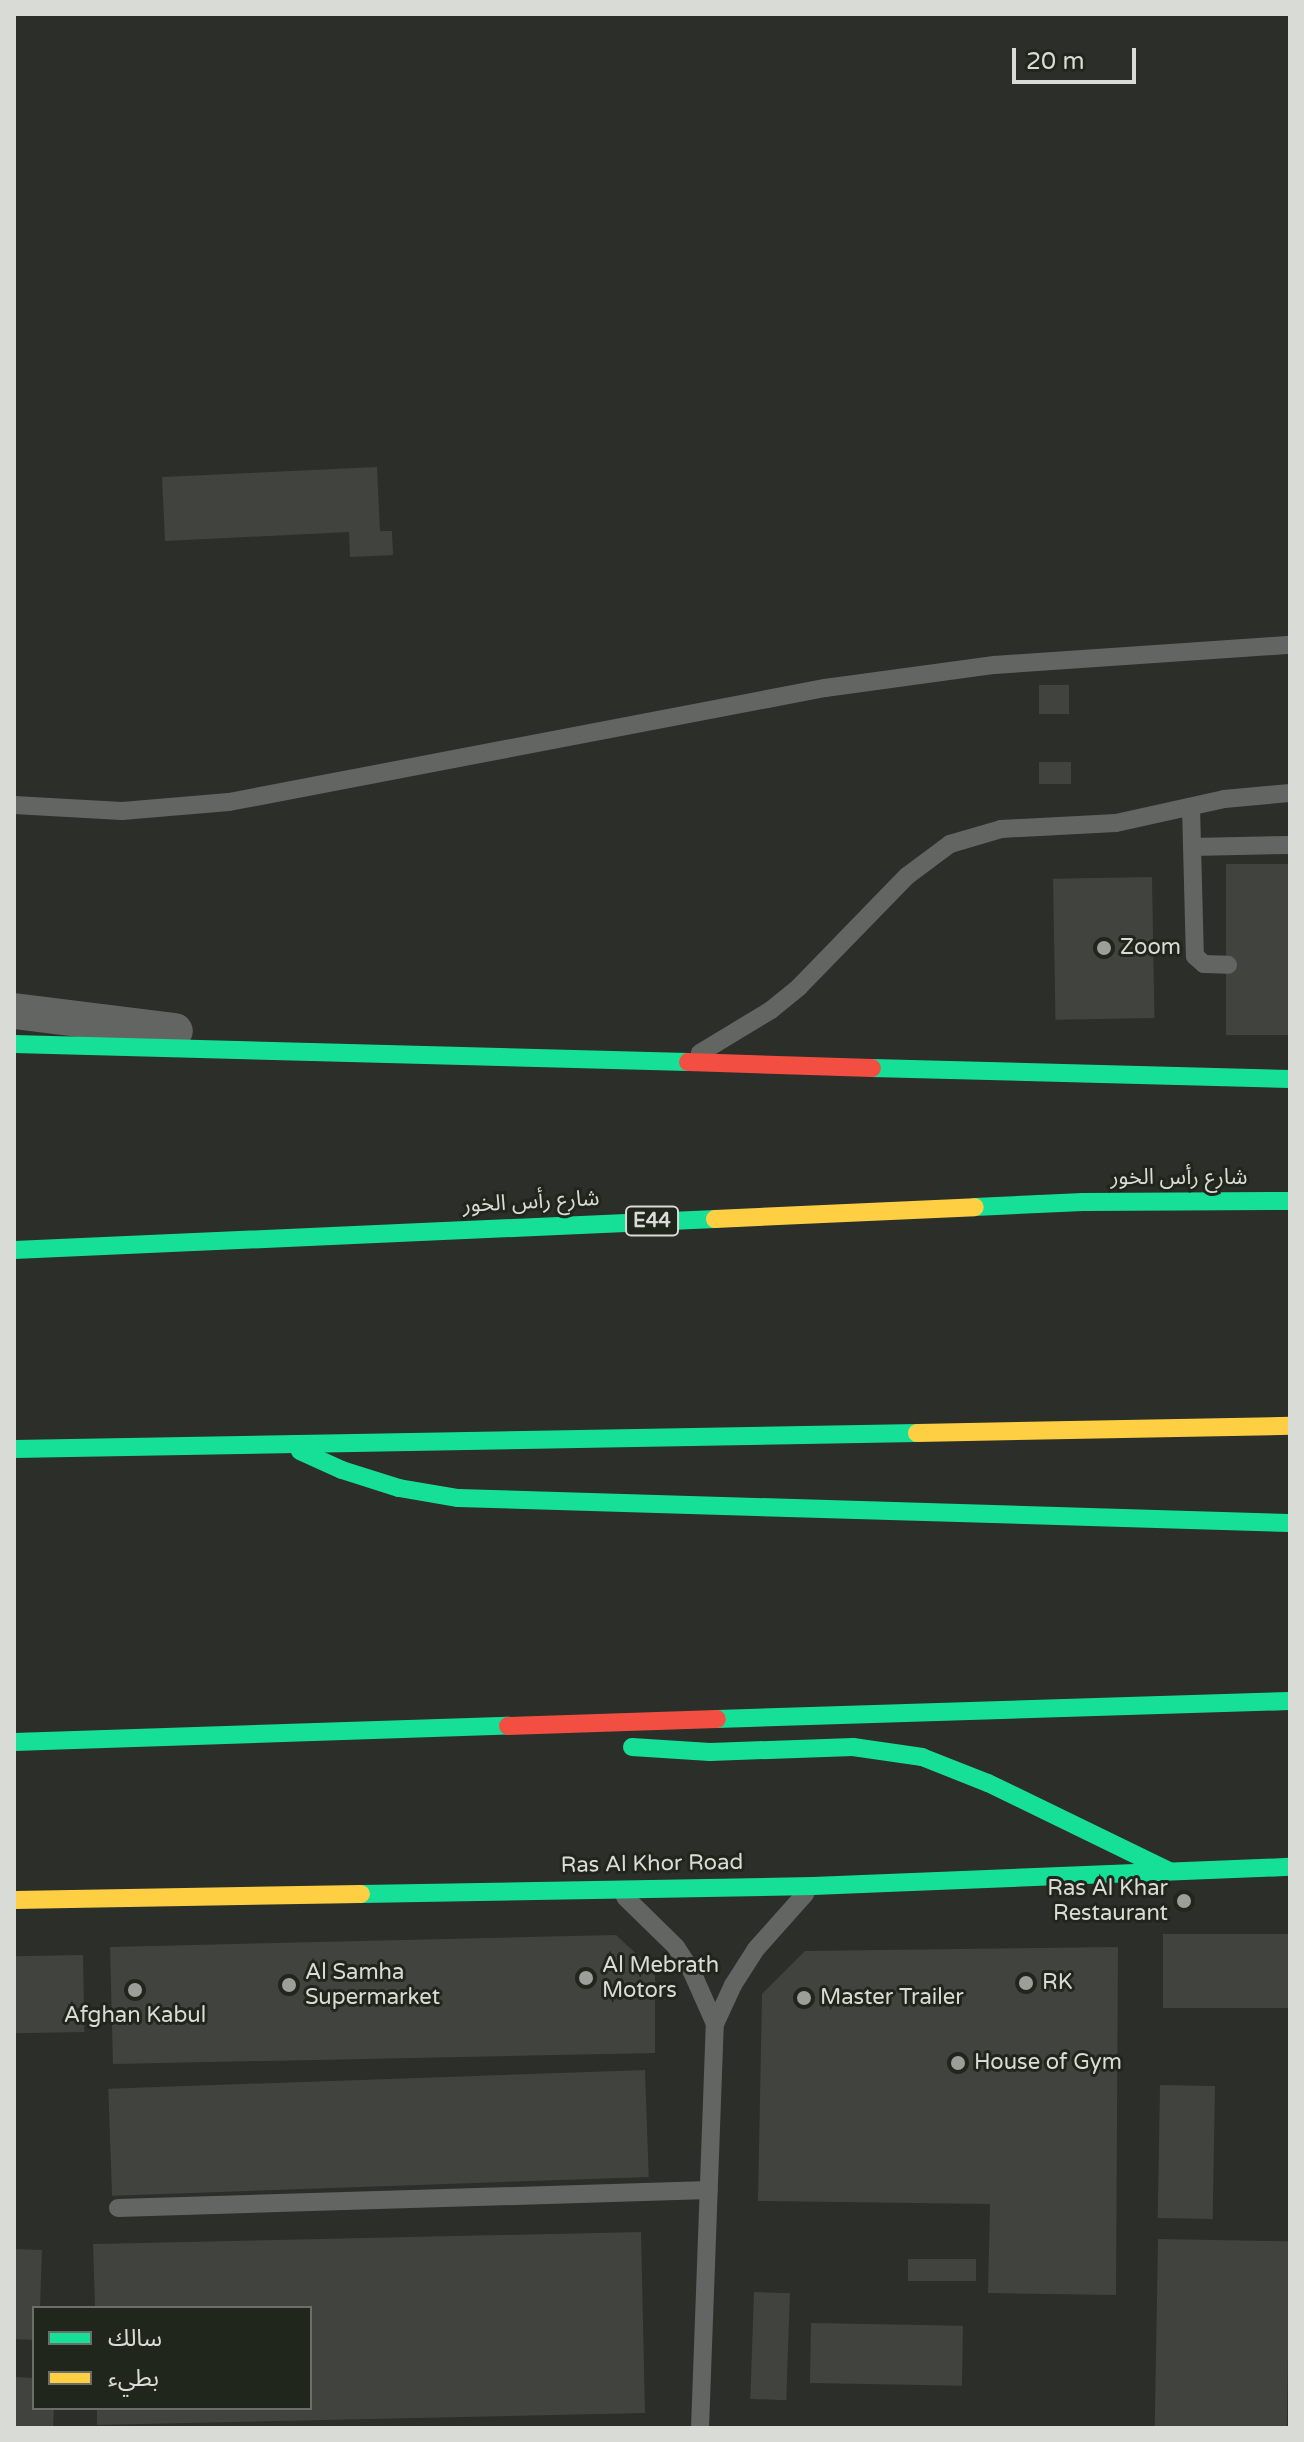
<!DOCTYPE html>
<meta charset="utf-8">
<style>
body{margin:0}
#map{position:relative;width:1304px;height:2442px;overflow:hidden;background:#2b2e29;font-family:"Varela Round","Noto Sans Arabic",sans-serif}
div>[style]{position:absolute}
.building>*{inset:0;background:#41433f;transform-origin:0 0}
.lane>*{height:18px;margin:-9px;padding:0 9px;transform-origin:9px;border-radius:9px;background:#636562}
.street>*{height:36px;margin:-18px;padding:0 18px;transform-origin:18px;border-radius:18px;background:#636562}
.fast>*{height:18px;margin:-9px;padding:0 9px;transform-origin:9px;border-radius:9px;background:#16e098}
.slow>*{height:18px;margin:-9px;padding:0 9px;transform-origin:9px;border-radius:9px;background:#ffcf43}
.jam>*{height:18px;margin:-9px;padding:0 9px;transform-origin:9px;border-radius:9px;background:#f24e42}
.dots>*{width:22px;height:22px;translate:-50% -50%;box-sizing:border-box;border:4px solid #21261d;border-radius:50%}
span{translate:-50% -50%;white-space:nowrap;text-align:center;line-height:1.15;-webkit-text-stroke:6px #21261d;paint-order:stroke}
.shield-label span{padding:2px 6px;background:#21261d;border:2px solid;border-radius:6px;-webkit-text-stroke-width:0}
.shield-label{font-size:20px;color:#d9dcd6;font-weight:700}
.poi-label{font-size:22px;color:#d9dcd6}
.left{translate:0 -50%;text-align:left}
.right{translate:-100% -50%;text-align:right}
.street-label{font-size:22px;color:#d9dcd6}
.frame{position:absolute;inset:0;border:16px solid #d9dcd6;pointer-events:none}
.legend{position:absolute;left:32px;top:2306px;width:280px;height:104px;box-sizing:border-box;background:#21261d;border:2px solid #6b6f67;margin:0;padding:10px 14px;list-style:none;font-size:24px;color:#d9dcd6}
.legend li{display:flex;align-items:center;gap:16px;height:40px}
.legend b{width:40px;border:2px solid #6b6f67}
.scale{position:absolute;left:1012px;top:48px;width:124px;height:36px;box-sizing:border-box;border:4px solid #d9dcd6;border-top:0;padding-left:10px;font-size:24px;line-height:28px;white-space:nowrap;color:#d9dcd6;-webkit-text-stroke:6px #21261d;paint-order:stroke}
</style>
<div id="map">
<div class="building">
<i style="clip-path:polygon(377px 467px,380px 531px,392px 531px,393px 555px,350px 557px,349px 532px,165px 541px,162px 477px)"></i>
<i style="left:1039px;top:685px;width:30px;height:29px"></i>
<i style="left:1039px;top:762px;width:32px;height:22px"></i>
<i style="left:1290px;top:864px;width:171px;height:64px;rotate:90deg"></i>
<i style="left:1152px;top:877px;width:141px;height:99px;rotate:89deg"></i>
<i style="left:1290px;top:1934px;width:74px;height:127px;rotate:90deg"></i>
<i style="clip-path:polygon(616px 1935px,655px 1971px,655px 2053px,113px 2064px,110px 1947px)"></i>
<i style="clip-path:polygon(1118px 1947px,1116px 2295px,988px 2293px,990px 2204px,758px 2201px,762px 1994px,805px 1951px)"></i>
<i style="left:83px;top:1955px;width:77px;height:69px;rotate:89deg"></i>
<i style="left:645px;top:2070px;width:107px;height:537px;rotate:88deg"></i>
<i style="left:1160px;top:2085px;width:55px;height:133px;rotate:1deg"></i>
<i style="clip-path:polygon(641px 2232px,645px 2413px,97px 2425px,97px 2408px,310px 2408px,310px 2308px,95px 2308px,93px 2244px)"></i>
<i style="left:1158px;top:2239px;width:132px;height:189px;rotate:1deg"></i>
<i style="clip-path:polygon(14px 2249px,42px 2250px,40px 2308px,34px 2308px,34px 2340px,14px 2339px)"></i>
<i style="left:908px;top:2259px;width:68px;height:22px"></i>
<i style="left:754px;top:2292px;width:36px;height:107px;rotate:2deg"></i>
<i style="left:811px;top:2323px;width:152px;height:60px;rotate:1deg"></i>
<i style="clip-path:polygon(14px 2377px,34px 2378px,34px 2408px,54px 2408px,53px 2428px,14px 2428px)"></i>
</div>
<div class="lane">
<i style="left:14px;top:805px;width:108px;rotate:3.2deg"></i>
<i style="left:122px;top:811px;width:107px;rotate:-4.8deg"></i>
<i style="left:229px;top:802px;width:607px;rotate:-10.83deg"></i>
<i style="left:825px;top:688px;width:171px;rotate:-7.8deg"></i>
<i style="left:994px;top:665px;width:297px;rotate:-3.9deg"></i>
<i style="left:1191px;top:807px;width:149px;rotate:88.5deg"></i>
<i style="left:1195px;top:956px;width:12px;rotate:42deg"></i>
<i style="left:1204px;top:964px;width:24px;rotate:2deg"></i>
<i style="left:1192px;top:847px;width:98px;rotate:-1.2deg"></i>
<i style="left:700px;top:1053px;width:83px;rotate:-31.2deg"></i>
<i style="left:771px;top:1010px;width:36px;rotate:-39deg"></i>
<i style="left:799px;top:987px;width:155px;rotate:-45.8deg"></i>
<i style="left:907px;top:876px;width:54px;rotate:-36.7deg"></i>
<i style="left:950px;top:844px;width:53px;rotate:-16.4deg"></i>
<i style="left:1001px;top:829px;width:115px;rotate:-3deg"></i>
<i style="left:1116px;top:823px;width:111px;rotate:-12.5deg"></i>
<i style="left:1224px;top:799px;width:66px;rotate:-5.2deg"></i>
<i style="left:625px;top:1897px;width:71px;rotate:44.4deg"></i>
<i style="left:676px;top:1947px;width:30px;rotate:57deg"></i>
<i style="left:692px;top:1972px;width:57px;rotate:66.1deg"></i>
<i style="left:118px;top:2208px;width:591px;rotate:-1.74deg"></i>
<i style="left:700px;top:2428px;width:404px;rotate:-87.9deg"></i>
<i style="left:715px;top:2024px;width:43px;rotate:-65.2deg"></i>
<i style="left:733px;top:1985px;width:43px;rotate:-57.4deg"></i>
<i style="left:756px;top:1949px;width:74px;rotate:-48.3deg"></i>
</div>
<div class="street">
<i style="left:14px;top:1011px;width:162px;rotate:7.1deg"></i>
</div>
<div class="fast">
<i style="left:14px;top:1044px;width:674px;rotate:1.53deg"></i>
<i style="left:872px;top:1068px;width:418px;rotate:1.5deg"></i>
<i style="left:975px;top:1207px;width:108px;rotate:-2.7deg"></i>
<i style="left:1083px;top:1202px;width:207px;rotate:-0.3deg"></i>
<i style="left:14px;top:1250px;width:702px;rotate:-2.53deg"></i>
<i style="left:14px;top:1449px;width:903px;rotate:-1.02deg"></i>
<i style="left:300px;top:1451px;width:46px;rotate:24.3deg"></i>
<i style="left:342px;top:1470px;width:60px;rotate:17.5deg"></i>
<i style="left:399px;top:1488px;width:60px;rotate:9.6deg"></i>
<i style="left:458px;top:1498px;width:832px;rotate:1.72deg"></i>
<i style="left:717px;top:1719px;width:573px;rotate:-1.8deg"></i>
<i style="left:14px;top:1742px;width:494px;rotate:-1.9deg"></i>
<i style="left:632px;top:1747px;width:78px;rotate:3.7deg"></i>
<i style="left:710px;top:1752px;width:143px;rotate:-2deg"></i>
<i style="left:853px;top:1747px;width:70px;rotate:8.2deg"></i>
<i style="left:922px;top:1757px;width:71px;rotate:21.5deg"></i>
<i style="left:988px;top:1783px;width:201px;rotate:25.9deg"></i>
<i style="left:361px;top:1894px;width:452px;rotate:-1deg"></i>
<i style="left:813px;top:1886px;width:477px;rotate:-2.3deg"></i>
</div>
<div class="slow">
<i style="left:715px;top:1219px;width:260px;rotate:-2.6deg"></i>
<i style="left:917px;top:1433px;width:373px;rotate:-1.1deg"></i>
<i style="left:14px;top:1900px;width:347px;rotate:-1deg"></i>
</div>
<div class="jam">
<i style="left:688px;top:1062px;width:184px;rotate:1.9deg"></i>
<i style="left:508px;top:1726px;width:209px;rotate:-1.9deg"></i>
</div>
<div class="dots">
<i style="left:1104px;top:948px;background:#9c9f99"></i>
<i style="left:1184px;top:1901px;background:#9c9f99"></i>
<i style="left:586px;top:1978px;background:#9c9f99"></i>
<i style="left:1026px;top:1983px;background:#9c9f99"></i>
<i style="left:289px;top:1985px;background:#9c9f99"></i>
<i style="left:135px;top:1990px;background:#9c9f99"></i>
<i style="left:804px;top:1998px;background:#9c9f99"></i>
<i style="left:958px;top:2063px;background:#9c9f99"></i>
</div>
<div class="shield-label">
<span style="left:652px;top:1221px">E44</span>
</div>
<div class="poi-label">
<span class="left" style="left:1120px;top:948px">Zoom</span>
<span class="right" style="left:1168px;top:1901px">Ras Al Khar<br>Restaurant</span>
<span class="left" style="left:602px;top:1978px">Al Mebrath<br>Motors</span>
<span class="left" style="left:305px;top:1985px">Al Samha<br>Supermarket</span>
<span class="left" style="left:1042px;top:1983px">RK</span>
<span class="left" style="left:820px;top:1998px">Master Trailer</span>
<span style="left:135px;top:2016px">Afghan Kabul</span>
<span class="left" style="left:974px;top:2063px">House of Gym</span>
</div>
<div class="street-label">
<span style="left:1179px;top:1178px">شارع رأس الخور</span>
<span style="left:531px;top:1202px;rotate:-3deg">شارع رأس الخور</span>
<span style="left:652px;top:1864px;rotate:-1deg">Ras Al Khor Road</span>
</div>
<div class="frame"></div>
<ul class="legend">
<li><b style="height:10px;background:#16e098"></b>سالك</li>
<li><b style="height:10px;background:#ffcf43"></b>بطيء</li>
</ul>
<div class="scale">20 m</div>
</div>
